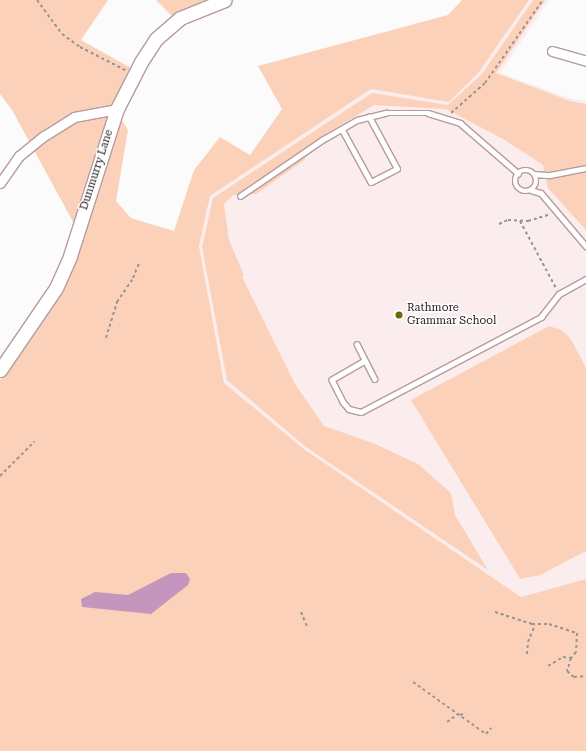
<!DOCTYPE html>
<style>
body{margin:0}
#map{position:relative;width:586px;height:751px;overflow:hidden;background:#fbfbfb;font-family:"Roboto Serif",serif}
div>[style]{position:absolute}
.built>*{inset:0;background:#fbeced}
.green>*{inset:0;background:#fbd2b9}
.water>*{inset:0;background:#c596bd}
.path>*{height:2px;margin-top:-1px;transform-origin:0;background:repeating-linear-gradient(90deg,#989495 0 3px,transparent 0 6px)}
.roads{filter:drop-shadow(1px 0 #b69b9d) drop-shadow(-1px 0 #b69b9d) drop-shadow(0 1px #b69b9d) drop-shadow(0 -1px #b69b9d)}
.lane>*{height:4.5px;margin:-2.25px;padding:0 2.25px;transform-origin:2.25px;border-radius:2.25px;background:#fff}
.lane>.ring{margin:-2.25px;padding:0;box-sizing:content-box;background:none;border:4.5px solid #fff;border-radius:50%}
.street>*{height:9px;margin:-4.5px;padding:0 4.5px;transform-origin:4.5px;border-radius:4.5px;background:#fff}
.secondary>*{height:13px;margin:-6.5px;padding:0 6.5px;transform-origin:6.5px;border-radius:6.5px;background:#fff}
.dots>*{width:11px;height:11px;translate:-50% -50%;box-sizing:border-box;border:2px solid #fff;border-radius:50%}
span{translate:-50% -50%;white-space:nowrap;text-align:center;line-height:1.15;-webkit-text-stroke:3px #fff;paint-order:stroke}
.street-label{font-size:11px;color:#1e1516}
.poi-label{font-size:11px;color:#1e1516}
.left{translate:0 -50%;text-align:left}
</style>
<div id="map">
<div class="built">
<i style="clip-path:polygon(529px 0,549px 0,500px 73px,569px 98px,586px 101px,586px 579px,521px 597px,304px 449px,224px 383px,199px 246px,210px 196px,371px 89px,449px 101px,479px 72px)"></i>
</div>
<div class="green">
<i style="clip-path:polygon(0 0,108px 0,81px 40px,131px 68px,114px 108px,128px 130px,116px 201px,131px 218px,174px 231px,194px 170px,220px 137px,250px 155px,282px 109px,258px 66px,448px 15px,462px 0,529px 0,479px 72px,449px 102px,371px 89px,210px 196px,199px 246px,224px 383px,304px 449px,521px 597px,586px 579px,586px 751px,0 751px,0 380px,73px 262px,83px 240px,12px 110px,0 94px)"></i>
<i style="clip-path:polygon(156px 0,225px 0,177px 21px)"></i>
<i style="clip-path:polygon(533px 0,545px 0,496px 73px,570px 101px,586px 104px,586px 230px,548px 188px,543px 165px,503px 139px,446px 109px,374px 105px,324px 135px,303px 161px,256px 194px,233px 195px,224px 204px,229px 240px,244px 275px,242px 277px,295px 384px,324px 426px,373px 443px,418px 464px,451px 493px,455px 515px,488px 570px,306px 447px,227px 380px,202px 247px,213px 198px,372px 93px,448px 105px,482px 74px)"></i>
<i style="clip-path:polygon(549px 326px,561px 330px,571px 339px,586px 368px,586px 551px,540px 575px,520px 579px,411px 400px)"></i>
</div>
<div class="water">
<i style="clip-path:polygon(171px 573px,186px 573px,190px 579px,188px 585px,151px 614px,82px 607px,81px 599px,95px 592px,128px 595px)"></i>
</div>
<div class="path">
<i style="left:37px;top:0;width:42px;rotate:53.7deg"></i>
<i style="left:62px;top:34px;width:22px;rotate:36deg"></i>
<i style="left:80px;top:47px;width:51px;rotate:27.1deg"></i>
<i style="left:451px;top:113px;width:45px;rotate:-41.4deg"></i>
<i style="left:485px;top:83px;width:101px;rotate:-55.1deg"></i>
<i style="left:520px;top:221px;width:76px;rotate:61.8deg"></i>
<i style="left:499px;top:224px;width:10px;rotate:-24deg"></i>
<i style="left:508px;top:220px;width:20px;rotate:3deg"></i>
<i style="left:528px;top:221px;width:24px;rotate:-17deg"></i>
<i style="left:106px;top:338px;width:38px;rotate:-73deg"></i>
<i style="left:117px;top:302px;width:29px;rotate:-56deg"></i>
<i style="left:133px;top:278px;width:16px;rotate:-68deg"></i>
<i style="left:0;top:476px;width:49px;rotate:-45deg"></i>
<i style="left:301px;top:612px;width:15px;rotate:67deg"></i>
<i style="left:495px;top:612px;width:39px;rotate:18deg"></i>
<i style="left:532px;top:624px;width:17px"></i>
<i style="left:549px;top:624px;width:29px;rotate:18deg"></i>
<i style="left:577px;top:633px;width:19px;rotate:93deg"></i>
<i style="left:576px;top:652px;width:8px;rotate:130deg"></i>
<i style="left:571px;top:658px;width:14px;rotate:107deg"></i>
<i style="left:567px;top:671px;width:9px;rotate:41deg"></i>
<i style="left:574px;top:677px;width:12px;rotate:-5deg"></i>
<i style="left:527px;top:654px;width:12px;rotate:-85deg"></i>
<i style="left:528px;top:642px;width:18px;rotate:-68deg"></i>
<i style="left:548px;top:666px;width:17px;rotate:-31deg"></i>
<i style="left:563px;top:657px;width:8px;rotate:7deg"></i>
<i style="left:413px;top:682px;width:90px;rotate:35.5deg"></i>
<i style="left:486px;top:734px;width:8px;rotate:-50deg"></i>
<i style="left:460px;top:715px;width:6px;rotate:-18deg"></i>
<i style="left:447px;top:722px;width:14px;rotate:-36deg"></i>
</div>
<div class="roads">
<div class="lane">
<i style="left:342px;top:129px;width:60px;rotate:61.3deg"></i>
<i style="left:371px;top:182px;width:29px;rotate:-27deg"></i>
<i style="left:397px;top:169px;width:59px;rotate:-118.3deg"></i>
<i class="ring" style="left:515px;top:170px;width:17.5px;height:17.5px"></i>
<i style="left:534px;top:174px;width:16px;rotate:4deg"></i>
<i style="left:550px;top:175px;width:37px;rotate:-11deg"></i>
<i style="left:531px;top:190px;width:10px;rotate:17deg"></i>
<i style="left:541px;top:193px;width:70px;rotate:49.7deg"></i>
<i style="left:240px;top:196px;width:99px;rotate:-34.3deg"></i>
<i style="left:322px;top:140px;width:40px;rotate:-29.7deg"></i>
<i style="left:357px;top:120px;width:30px;rotate:-14deg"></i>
<i style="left:386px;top:113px;width:42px"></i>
<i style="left:428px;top:113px;width:34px;rotate:17deg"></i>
<i style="left:460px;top:123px;width:77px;rotate:40.8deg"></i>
<i style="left:357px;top:344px;width:39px;rotate:63deg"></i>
<i style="left:365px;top:361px;width:38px;rotate:150deg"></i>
<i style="left:332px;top:380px;width:25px;rotate:63deg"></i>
<i style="left:343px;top:402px;width:9px;rotate:49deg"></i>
<i style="left:349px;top:409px;width:12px;rotate:14deg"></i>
<i style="left:361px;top:412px;width:204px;rotate:-27.8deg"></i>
<i style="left:541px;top:317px;width:29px;rotate:-52deg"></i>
<i style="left:559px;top:294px;width:31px;rotate:-29deg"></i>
</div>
<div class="street">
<i style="left:552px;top:51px;width:35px;rotate:16deg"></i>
<i style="left:0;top:183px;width:33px;rotate:-55deg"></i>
<i style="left:19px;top:156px;width:32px;rotate:-39deg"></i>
<i style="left:44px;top:136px;width:36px;rotate:-32deg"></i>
<i style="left:74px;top:117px;width:44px;rotate:-10.5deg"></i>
</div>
<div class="secondary">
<i style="left:0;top:370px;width:99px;rotate:-55.7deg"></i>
<i style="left:56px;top:288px;width:35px;rotate:-66deg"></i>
<i style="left:70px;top:256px;width:154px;rotate:-72.3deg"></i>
<i style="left:117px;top:109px;width:53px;rotate:-62.9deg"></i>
<i style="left:141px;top:62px;width:27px;rotate:-57deg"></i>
<i style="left:156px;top:39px;width:32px;rotate:-41deg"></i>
<i style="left:180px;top:18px;width:48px;rotate:-21.8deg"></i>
</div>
</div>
<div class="dots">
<i style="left:399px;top:315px;background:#636a0d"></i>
</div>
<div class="street-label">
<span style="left:97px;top:170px;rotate:-72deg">Dunmurry Lane</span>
</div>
<div class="poi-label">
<span class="left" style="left:407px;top:315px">Rathmore<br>Grammar School</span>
</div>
</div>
